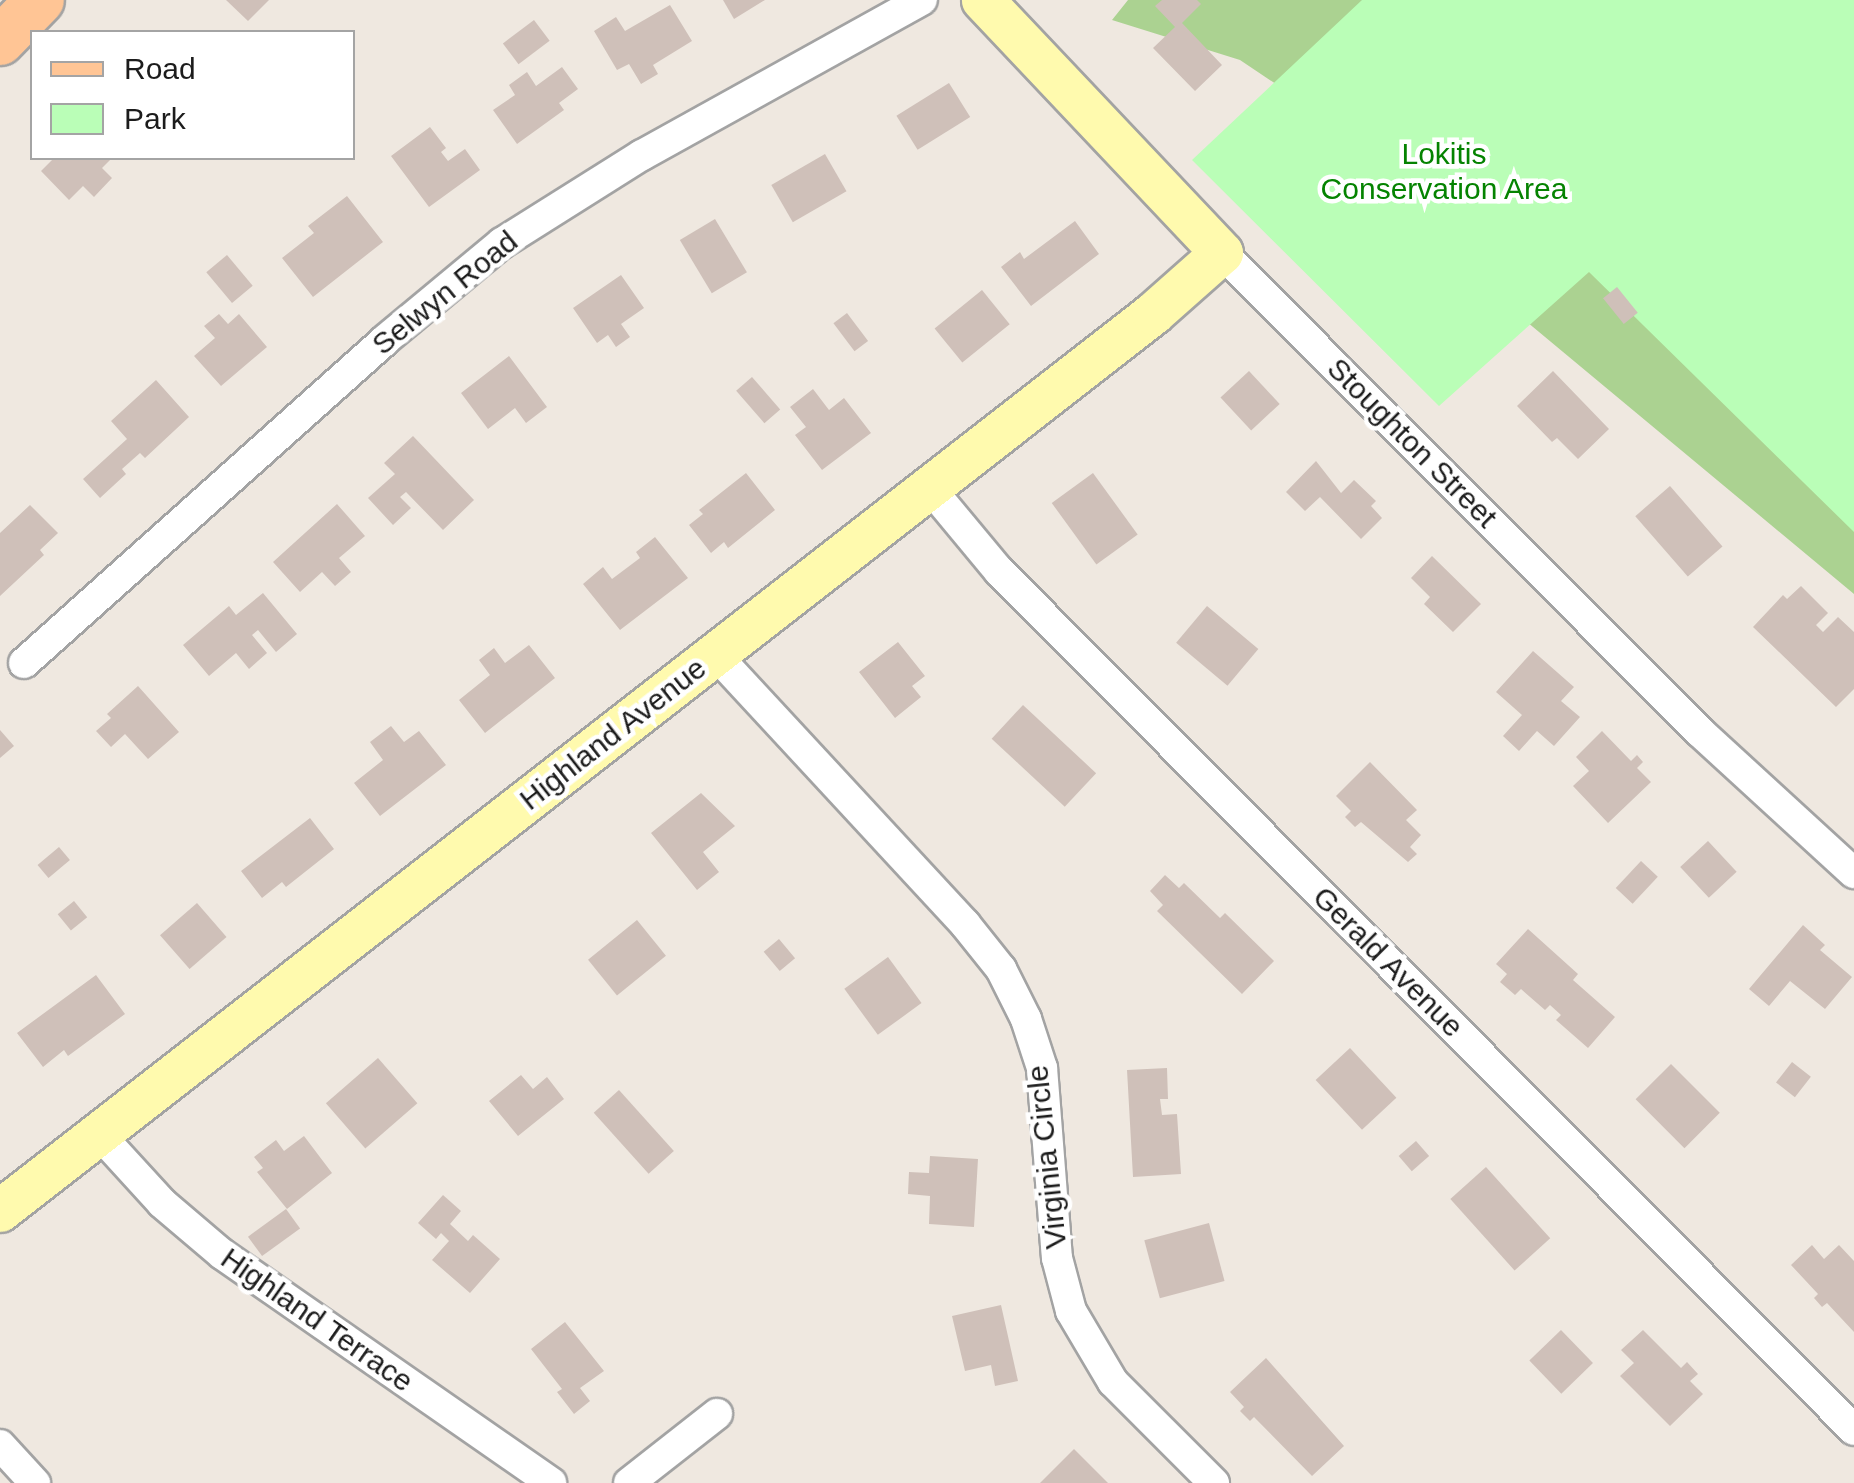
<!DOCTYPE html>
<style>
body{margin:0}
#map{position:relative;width:1854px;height:1483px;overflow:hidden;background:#efe8e0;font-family:Arial,sans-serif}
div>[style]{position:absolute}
.forest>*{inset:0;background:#abd291}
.park>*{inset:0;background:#bafeb7}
.building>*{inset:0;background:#cfc0b9;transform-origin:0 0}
.roads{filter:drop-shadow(2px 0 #a3a3a3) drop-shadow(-2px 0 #a3a3a3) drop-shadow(0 2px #a3a3a3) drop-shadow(0 -2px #a3a3a3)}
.street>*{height:30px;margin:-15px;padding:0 15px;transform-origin:15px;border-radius:15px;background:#fff}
.secondary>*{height:42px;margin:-21px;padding:0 21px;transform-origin:21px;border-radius:21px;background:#fffaae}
.primary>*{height:48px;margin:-24px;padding:0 24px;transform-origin:24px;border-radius:24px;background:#ffc595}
span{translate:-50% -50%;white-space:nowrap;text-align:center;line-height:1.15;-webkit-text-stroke:9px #fff;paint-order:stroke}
.park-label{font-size:30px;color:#058301}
.street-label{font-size:30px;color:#1c1c1c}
.legend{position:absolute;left:30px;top:30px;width:325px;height:130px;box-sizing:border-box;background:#fff;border:2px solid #a4a4a4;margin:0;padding:12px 18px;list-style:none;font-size:30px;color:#1c1c1c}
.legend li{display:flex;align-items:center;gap:20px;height:50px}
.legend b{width:50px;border:2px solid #a4a4a4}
</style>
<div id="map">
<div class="forest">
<i style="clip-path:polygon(1128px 0,1854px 0,1854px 594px,1491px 292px,1352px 135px,1240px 60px,1112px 20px)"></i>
</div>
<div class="park">
<i style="clip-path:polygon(1362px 0,1854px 0,1854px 532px,1589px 272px,1439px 406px,1192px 160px)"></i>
</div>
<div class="building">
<i style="clip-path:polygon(226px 0,269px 0,248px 21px)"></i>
<i style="clip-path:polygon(723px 0,765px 0,734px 19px)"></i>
<i style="clip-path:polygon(1162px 0,1197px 0,1201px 4px,1182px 23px,1222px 65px,1195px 91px,1153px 48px,1175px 27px,1155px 6px)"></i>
<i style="clip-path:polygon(670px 5px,692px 41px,653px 65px,658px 74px,641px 84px,629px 64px,617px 70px,594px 31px,616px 17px,625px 31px)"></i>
<i style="left:534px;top:20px;width:26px;height:39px;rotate:53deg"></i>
<i style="clip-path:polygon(562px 67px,578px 89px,559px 103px,564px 110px,517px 144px,493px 110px,515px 95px,509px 85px,527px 72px,536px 86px)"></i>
<i style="left:949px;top:83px;width:40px;height:62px;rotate:58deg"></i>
<i style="clip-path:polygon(430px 127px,446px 148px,441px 152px,448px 161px,465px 149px,480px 170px,429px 207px,391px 156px)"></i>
<i style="left:825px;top:154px;width:43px;height:62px;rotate:60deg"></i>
<i style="clip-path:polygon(54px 158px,112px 158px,102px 168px,112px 178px,94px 197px,83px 186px,69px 200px,41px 171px)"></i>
<i style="clip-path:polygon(347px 196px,383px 242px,313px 297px,282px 258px,314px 233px,308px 226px)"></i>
<i style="left:715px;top:219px;width:62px;height:41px;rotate:59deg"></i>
<i style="clip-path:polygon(1075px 221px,1099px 254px,1031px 306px,1001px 267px,1020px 252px,1024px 259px)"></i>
<i style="left:227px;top:255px;width:40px;height:27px;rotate:50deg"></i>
<i style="clip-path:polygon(621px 275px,644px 308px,621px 324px,630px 337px,616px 347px,608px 335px,597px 343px,573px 308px)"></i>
<i style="left:1617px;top:287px;width:33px;height:18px;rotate:51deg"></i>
<i style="left:982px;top:290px;width:44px;height:61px;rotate:51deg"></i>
<i style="left:847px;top:313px;width:35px;height:17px;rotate:53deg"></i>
<i style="clip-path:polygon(219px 314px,228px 324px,239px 314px,267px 347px,221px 386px,194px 356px,215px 338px,204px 326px)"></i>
<i style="clip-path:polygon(509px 356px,547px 407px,526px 423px,515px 408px,488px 429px,461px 393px)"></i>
<i style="left:1249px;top:371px;width:45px;height:39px;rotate:47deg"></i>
<i style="clip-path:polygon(1553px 371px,1609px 429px,1578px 459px,1557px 438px,1552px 442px,1517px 406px)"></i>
<i style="left:752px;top:377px;width:43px;height:21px;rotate:49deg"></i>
<i style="clip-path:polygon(156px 380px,189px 417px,145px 458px,140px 453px,122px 469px,126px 474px,100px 498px,83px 479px,127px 439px,111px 421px)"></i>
<i style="clip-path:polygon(813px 389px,829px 410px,844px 398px,871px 433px,822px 470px,795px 435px,806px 427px,790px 407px)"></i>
<i style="clip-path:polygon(413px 436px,474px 500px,443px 530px,406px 492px,400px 497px,411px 508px,393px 525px,368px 498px,395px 474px,384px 463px)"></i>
<i style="clip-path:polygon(1316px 461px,1341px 493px,1354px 480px,1376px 501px,1371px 506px,1382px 518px,1361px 539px,1320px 497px,1305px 511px,1286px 492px)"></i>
<i style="clip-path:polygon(746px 473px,775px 510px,728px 548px,724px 542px,711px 553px,689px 525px,703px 514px,699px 510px)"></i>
<i style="left:1093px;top:473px;width:76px;height:51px;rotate:54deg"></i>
<i style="left:1670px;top:486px;width:80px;height:46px;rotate:49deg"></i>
<i style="clip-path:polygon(337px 504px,365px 536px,339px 558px,351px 572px,335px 586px,322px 572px,300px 592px,273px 562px)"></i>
<i style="clip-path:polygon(30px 505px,58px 533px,40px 550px,44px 555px,0 596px,0 533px)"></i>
<i style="clip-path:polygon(655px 537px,688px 578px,620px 630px,583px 584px,603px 567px,612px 579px,640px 558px,636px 552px)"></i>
<i style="clip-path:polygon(1432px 556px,1481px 604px,1453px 632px,1424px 604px,1430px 597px,1411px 578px)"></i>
<i style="clip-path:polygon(1801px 586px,1828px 613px,1816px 625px,1823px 632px,1838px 617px,1854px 632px,1854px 689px,1836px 707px,1753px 627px,1783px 595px,1787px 599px)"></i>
<i style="clip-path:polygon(263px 593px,297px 634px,276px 652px,258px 630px,252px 635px,267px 653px,249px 669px,236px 653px,209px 676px,183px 645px,229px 606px,236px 615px)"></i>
<i style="left:1207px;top:606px;width:67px;height:48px;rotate:40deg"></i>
<i style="clip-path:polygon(898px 642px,925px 676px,912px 686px,921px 697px,895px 718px,859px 672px)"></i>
<i style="clip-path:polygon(529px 645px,555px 678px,485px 733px,459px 700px,490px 675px,479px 660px,494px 648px,505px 663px)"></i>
<i style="clip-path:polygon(1533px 651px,1574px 687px,1561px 701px,1580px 717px,1554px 746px,1537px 731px,1519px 751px,1503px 736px,1522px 715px,1496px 692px)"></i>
<i style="clip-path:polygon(138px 686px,179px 732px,148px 759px,125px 734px,111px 747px,96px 731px,111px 718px,107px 714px)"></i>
<i style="left:1023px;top:705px;width:100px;height:46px;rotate:43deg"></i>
<i style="clip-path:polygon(391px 726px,404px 742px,419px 731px,446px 765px,380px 816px,354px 783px,383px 760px,370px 742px)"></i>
<i style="clip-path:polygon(0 730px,14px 746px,0 758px)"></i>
<i style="clip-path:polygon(1602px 731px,1631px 761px,1637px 755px,1643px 762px,1637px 768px,1651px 782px,1608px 823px,1573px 786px,1589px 771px,1576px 757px)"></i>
<i style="clip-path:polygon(1370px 762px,1417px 810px,1406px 820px,1421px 835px,1410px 847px,1417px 854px,1408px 862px,1361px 822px,1355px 827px,1345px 817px,1351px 811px,1336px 796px)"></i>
<i style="clip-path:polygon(701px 793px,735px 826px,703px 852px,719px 872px,697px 890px,651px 833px)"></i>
<i style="clip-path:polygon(310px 818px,334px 849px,286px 887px,282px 882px,262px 898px,241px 871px)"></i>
<i style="left:1708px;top:841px;width:42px;height:38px;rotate:47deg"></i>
<i style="left:59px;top:847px;width:17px;height:28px;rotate:50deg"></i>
<i style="left:1641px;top:861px;width:23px;height:37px;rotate:43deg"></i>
<i style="clip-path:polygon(1165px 875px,1179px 888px,1184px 883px,1220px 918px,1225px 913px,1274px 961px,1242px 994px,1157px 911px,1163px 905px,1150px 891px)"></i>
<i style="left:74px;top:901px;width:21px;height:21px;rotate:51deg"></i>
<i style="left:197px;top:903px;width:45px;height:49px;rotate:49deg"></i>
<i style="left:637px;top:920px;width:46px;height:63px;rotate:51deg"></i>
<i style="clip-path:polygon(1803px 925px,1825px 945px,1820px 950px,1852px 977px,1825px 1009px,1790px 981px,1769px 1006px,1749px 989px)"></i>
<i style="clip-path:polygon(1528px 929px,1578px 974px,1573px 980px,1615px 1017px,1588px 1048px,1556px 1020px,1561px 1015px,1550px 1005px,1545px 1010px,1521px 989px,1515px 995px,1500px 982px,1507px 974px,1496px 964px)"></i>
<i style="left:779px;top:939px;width:25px;height:20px;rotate:50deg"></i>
<i style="left:888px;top:957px;width:57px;height:54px;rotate:54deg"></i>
<i style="clip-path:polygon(96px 975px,125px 1014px,68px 1056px,64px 1050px,43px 1067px,17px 1033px)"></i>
<i style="left:1350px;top:1048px;width:68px;height:47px;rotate:47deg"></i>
<i style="left:378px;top:1058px;width:60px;height:69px;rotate:49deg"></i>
<i style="left:1792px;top:1062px;width:24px;height:26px;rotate:38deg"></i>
<i style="left:1671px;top:1064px;width:69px;height:50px;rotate:45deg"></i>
<i style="clip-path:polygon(1167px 1068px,1168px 1099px,1160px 1099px,1162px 1115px,1177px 1114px,1181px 1174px,1133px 1177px,1127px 1070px)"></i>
<i style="clip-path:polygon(521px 1075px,533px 1089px,547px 1077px,564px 1099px,518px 1136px,489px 1101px)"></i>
<i style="left:619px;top:1090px;width:82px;height:34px;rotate:48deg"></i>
<i style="clip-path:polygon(304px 1136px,332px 1173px,287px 1209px,257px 1172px,263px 1168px,254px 1157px,276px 1140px,284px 1151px)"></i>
<i style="left:1416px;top:1141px;width:20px;height:23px;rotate:49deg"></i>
<i style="clip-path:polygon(930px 1156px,978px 1159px,974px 1227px,929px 1224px,930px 1196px,908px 1194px,909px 1172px,929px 1173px)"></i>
<i style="left:1486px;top:1167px;width:96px;height:48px;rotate:48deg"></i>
<i style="clip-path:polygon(443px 1195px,461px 1211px,450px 1224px,468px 1241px,473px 1235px,500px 1259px,470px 1293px,432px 1260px,449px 1241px,441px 1233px,436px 1239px,418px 1223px)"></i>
<i style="left:286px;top:1209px;width:24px;height:47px;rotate:54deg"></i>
<i style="left:1209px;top:1223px;width:60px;height:67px;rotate:75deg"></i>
<i style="clip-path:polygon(1812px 1245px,1824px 1259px,1839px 1245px,1854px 1261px,1854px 1332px,1827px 1303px,1822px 1307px,1814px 1298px,1818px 1294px,1791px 1265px)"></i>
<i style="clip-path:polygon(1001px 1305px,1018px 1381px,995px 1386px,991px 1365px,965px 1371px,952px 1316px)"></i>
<i style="clip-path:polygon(565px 1322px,604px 1371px,580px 1388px,590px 1401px,574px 1414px,557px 1392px,562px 1389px,531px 1349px)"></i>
<i style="left:1561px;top:1330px;width:46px;height:44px;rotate:46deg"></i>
<i style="clip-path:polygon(1643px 1330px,1681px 1368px,1687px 1362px,1698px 1374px,1690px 1381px,1703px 1394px,1670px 1426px,1620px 1376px,1634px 1363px,1621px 1350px)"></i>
<i style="clip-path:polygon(1266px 1358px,1344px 1446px,1312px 1476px,1254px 1417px,1250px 1421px,1240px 1411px,1244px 1407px,1230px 1392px)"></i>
<i style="clip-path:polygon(1074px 1449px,1108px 1483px,1040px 1483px)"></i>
</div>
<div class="roads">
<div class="street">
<i style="left:1222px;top:253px;width:677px;rotate:45.06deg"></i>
<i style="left:1700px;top:732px;width:209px;rotate:42.5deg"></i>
<i style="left:930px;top:488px;width:108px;rotate:50.3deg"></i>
<i style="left:999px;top:571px;width:1212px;rotate:45.13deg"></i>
<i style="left:715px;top:654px;width:368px;rotate:47.2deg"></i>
<i style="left:965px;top:924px;width:58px;rotate:51.3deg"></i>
<i style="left:1001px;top:969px;width:56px;rotate:63.4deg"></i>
<i style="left:1026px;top:1019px;width:52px;rotate:71.9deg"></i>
<i style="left:1042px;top:1068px;width:191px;rotate:85.5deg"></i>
<i style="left:1057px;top:1258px;width:55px;rotate:75.2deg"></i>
<i style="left:1071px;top:1311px;width:82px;rotate:59.4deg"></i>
<i style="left:1113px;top:1382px;width:143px;rotate:45deg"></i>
<i style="left:24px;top:663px;width:484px;rotate:-41.8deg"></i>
<i style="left:385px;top:340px;width:152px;rotate:-39.7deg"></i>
<i style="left:502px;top:243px;width:165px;rotate:-32.2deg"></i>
<i style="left:642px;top:155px;width:320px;rotate:-29deg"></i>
<i style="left:100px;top:1135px;width:92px;rotate:47.6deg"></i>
<i style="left:162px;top:1203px;width:79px;rotate:40.4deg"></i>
<i style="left:222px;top:1254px;width:401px;rotate:34.8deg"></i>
<i style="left:0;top:1445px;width:52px;rotate:47.4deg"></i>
<i style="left:629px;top:1483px;width:112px;rotate:-38.1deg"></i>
</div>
<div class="secondary">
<i style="left:0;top:1211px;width:1461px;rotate:-37.88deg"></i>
<i style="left:1153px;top:314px;width:92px;rotate:-41.5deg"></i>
<i style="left:1222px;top:253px;width:348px;rotate:-133.4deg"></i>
</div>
<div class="primary">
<i style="left:0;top:41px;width:57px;rotate:-45.7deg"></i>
</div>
</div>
<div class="park-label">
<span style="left:1444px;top:171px">Lokitis<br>Conservation Area</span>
</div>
<div class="street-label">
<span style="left:445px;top:293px;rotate:-39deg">Selwyn Road</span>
<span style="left:1412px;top:443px;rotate:45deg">Stoughton Street</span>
<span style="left:613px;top:734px;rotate:-38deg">Highland Avenue</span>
<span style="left:1388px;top:962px;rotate:45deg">Gerald Avenue</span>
<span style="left:1047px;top:1157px;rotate:-96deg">Virginia Circle</span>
<span style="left:317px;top:1320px;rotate:35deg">Highland Terrace</span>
</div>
<ul class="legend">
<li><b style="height:12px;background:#ffc595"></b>Road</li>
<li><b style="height:28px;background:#bafeb7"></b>Park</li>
</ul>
</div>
